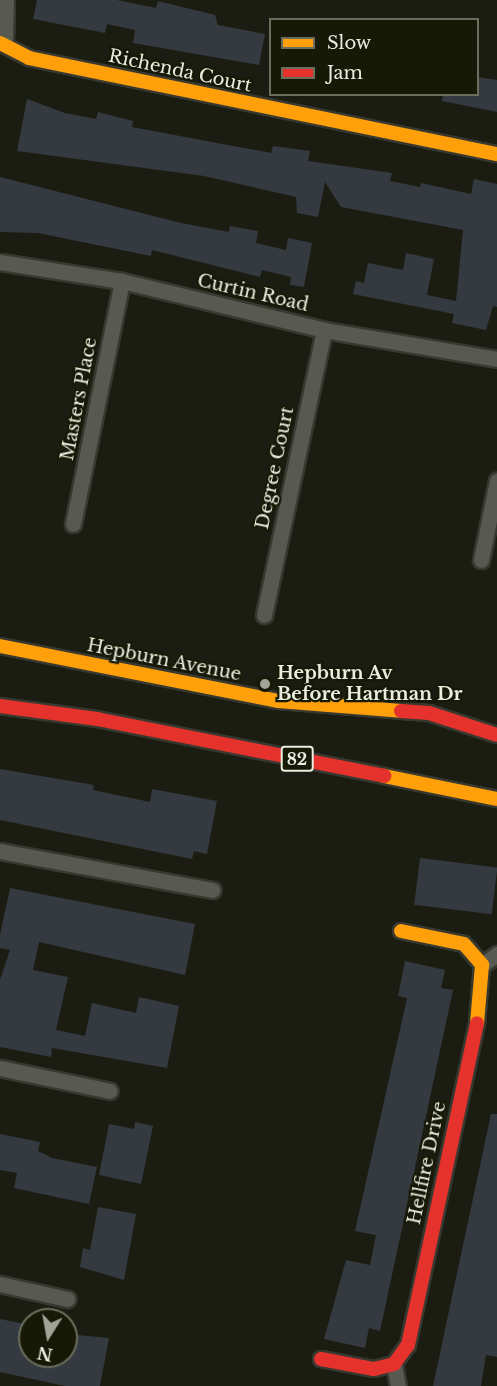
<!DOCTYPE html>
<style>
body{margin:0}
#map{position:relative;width:497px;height:1386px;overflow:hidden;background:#1c1d12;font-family:"Libre Baskerville",serif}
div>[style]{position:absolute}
.building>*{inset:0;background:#343a40;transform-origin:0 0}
.roads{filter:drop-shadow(2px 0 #373930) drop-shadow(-2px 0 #373930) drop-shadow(0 2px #373930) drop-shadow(0 -2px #373930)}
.street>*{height:15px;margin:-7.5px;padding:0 7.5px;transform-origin:7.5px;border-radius:7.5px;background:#585a52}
.slow>*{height:14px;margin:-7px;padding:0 7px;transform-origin:7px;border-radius:7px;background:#ff9f0a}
.jam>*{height:14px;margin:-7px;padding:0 7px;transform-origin:7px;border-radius:7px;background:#e5322d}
.dots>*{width:16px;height:16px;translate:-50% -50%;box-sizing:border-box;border:3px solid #161905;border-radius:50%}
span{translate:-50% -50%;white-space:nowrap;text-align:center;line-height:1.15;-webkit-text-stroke:4.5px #161905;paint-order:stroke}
.shield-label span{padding:2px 4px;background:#161905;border:2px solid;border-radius:4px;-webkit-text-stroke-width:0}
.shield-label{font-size:16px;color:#eaeddf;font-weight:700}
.street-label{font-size:18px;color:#eaeddf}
.poi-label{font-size:18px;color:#eaeddf;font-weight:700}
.left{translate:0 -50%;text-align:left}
.legend{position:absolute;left:269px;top:18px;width:210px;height:78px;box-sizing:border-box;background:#161905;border:2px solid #6b6e5c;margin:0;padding:8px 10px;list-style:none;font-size:18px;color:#eaeddf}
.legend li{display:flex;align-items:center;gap:12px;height:30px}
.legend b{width:30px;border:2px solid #6b6e5c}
.north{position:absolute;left:18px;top:1308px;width:60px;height:60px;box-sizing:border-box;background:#161905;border:2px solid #6b6e5c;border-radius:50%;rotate:191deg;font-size:16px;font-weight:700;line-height:24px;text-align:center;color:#eaeddf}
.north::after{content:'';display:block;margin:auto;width:21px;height:27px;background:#a2a497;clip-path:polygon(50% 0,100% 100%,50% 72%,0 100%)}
</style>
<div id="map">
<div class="building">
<i style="clip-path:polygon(37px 0,117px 0,156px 8px,158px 1px,215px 15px,218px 25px,265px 34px,259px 65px,133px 43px,135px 30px,107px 24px,105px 33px,33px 19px)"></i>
<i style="clip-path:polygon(477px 77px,497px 80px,497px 112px,442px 101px,443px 94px,477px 94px)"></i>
<i style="clip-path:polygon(27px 99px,65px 113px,96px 119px,98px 112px,133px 121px,132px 127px,271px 153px,273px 146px,310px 151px,308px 161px,392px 173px,390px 181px,420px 187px,421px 183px,471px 194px,474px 179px,497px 184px,497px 307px,493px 306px,486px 330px,452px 323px,454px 314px,353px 294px,356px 281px,364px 283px,368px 263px,403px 270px,406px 253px,434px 259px,427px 295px,456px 301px,463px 230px,341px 207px,325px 182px,318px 217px,297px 213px,296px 197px,204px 176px,17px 151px)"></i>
<i style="clip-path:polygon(0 177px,181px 223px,229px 232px,230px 226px,258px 231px,256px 243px,286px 250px,288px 238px,312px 243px,304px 287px,290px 285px,291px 277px,262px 270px,260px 277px,152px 250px,151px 256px,38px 233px,0 232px)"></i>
<i style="clip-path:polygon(0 769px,94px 785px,93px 790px,150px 802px,152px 789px,217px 801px,207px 854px,194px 851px,192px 859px,0 820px)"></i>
<i style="left:420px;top:858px;width:78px;height:47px;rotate:7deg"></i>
<i style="clip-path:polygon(10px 888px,195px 924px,185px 975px,39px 942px,33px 970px,68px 977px,56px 1030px,85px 1036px,92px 1003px,136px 1013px,139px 997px,179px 1006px,167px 1068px,52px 1048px,51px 1057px,0 1047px,0 980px,10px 950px,0 948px,0 935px)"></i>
<i style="clip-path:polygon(405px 961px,445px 970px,441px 988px,453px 990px,380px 1331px,369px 1328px,365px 1348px,324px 1339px,346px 1260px,370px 1265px,376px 1235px,355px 1231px,407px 998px,398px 996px)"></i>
<i style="clip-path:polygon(491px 1114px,497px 1114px,497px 1357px,486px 1355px,481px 1386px,433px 1386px)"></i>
<i style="clip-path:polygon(135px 1122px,153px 1126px,141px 1184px,99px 1175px,109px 1124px,134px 1129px)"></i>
<i style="clip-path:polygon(0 1134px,40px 1142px,38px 1151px,52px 1158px,97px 1167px,89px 1204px,14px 1188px,17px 1173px,0 1170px)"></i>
<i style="clip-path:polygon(98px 1207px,136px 1214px,124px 1280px,80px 1267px,83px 1248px,90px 1250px)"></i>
<i style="clip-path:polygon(0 1319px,30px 1325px,30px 1356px,66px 1356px,66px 1334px,109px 1338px,100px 1386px,65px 1386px,0 1372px)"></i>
</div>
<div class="roads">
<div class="street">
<i style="left:5px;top:43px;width:43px;rotate:-88.7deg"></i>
<i style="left:0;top:262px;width:123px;rotate:8.9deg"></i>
<i style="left:122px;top:281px;width:208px;rotate:13.6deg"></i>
<i style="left:324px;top:330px;width:175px;rotate:9.5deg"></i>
<i style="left:73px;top:524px;width:248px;rotate:-78.6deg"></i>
<i style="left:481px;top:560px;width:81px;rotate:-78.6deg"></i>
<i style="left:264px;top:615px;width:291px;rotate:-78.1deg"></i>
<i style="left:0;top:851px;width:216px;rotate:10.4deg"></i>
<i style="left:482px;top:965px;width:19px;rotate:-36deg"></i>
<i style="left:0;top:1068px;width:112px;rotate:11.8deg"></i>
<i style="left:0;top:1284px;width:69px;rotate:12.6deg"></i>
<i style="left:394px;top:1364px;width:22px;rotate:80deg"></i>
</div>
<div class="slow">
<i style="left:0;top:43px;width:33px;rotate:27deg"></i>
<i style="left:29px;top:58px;width:478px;rotate:11.6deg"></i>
<i style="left:0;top:646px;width:283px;rotate:11.2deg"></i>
<i style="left:278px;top:701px;width:123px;rotate:4.6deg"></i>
<i style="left:384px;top:776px;width:115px;rotate:11.5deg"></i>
<i style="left:401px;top:931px;width:64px;rotate:11.7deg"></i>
<i style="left:464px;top:944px;width:28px;rotate:49deg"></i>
<i style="left:482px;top:965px;width:58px;rotate:94.9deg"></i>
</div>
<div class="jam">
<i style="left:0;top:706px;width:98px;rotate:7.6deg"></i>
<i style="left:97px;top:719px;width:293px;rotate:11.2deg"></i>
<i style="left:401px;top:711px;width:28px;rotate:4deg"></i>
<i style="left:429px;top:713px;width:71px;rotate:17.9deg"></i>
<i style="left:321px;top:1359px;width:54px;rotate:10.7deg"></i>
<i style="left:374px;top:1369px;width:21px;rotate:-14deg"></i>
<i style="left:394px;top:1364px;width:24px;rotate:-54deg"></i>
<i style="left:408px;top:1345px;width:329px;rotate:-77.9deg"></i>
</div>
</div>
<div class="dots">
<i style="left:265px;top:684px;background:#a2a497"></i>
</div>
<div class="shield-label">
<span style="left:297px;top:759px">82</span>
</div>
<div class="street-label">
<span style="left:180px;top:71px;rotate:12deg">Richenda Court</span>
<span style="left:253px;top:293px;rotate:13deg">Curtin Road</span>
<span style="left:79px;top:399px;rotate:-79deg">Masters Place</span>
<span style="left:275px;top:468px;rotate:-78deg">Degree Court</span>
<span style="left:164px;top:660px;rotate:11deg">Hepburn Avenue</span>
<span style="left:427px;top:1163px;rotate:-78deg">Hellfire Drive</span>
</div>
<div class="poi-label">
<span class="left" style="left:277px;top:684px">Hepburn Av<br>Before Hartman Dr</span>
</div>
<ul class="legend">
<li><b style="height:8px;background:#ff9f0a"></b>Slow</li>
<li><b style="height:8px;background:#e5322d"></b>Jam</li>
</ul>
<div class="north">N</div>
</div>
